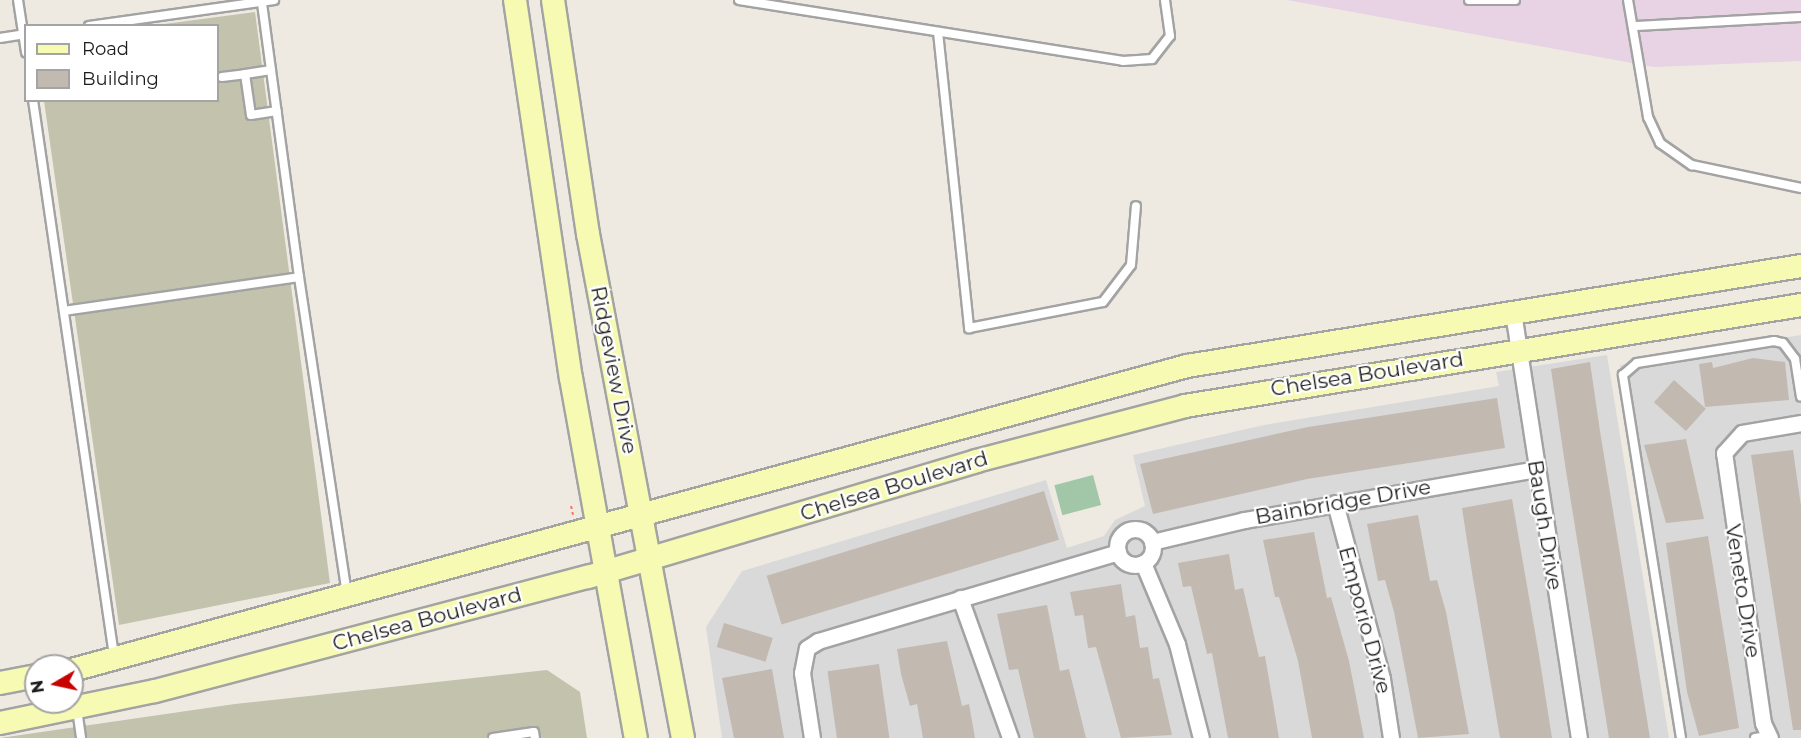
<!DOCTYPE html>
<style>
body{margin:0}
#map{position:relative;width:1801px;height:738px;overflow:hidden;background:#eeeae1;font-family:Montserrat,sans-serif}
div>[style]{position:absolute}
.residential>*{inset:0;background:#dad9d9}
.industrial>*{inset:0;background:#e7d3e3}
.construction>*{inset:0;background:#c2c2ad}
.cemetery>*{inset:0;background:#a2c7a8;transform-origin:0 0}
.building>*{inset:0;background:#c2b9b1;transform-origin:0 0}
.path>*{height:2px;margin-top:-1px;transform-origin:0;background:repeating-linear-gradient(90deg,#fc7664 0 3px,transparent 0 6px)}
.roads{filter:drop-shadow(2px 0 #a3a3a3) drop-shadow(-2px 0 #a3a3a3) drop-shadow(0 2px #a3a3a3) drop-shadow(0 -2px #a3a3a3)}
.lane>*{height:8px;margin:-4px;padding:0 4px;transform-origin:4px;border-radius:4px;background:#fff}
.street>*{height:15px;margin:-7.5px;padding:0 7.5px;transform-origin:7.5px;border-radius:7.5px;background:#fff}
.street>.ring{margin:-7.5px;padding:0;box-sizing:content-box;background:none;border:15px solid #fff;border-radius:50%}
.secondary>*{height:22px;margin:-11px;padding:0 11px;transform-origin:11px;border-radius:11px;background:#f6fab3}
span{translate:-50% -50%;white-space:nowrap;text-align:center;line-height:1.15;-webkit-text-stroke:4.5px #fff;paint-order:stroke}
.street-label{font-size:21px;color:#1c1c1c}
.legend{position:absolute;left:24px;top:24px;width:195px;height:78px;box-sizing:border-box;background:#fff;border:2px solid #a4a4a4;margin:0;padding:8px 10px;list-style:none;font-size:18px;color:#1c1c1c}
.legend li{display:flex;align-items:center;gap:12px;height:30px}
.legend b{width:30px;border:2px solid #a4a4a4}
.north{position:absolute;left:24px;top:654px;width:60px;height:60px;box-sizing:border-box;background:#fff;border:2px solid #a4a4a4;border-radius:50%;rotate:261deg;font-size:16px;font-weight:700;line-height:24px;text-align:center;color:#1c1c1c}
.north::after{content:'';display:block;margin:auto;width:21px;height:27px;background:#c80200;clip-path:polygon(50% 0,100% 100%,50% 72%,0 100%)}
</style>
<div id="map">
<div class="residential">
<i style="clip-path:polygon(1801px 335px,1801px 738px,1680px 738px,1620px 365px)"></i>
<i style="clip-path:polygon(1607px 355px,1669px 738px,722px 738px,706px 627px,742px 571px,1046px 480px,1067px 548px,1104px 536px,1115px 520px,1145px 506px,1133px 455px,1264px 425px,1499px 386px,1496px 372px)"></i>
</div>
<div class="industrial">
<i style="clip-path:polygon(1287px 0,1801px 0,1801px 61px,1654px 67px)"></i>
</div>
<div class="construction">
<i style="clip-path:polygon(255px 12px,330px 583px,119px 625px,44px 101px,218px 100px,218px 26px,157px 25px)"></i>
<i style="clip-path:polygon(547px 670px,580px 692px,587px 738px,0 738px,235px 704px)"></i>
</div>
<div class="cemetery">
<i style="left:1093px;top:475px;width:31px;height:40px;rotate:75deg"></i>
</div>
<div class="building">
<i style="clip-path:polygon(1753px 358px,1785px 362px,1789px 400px,1705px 407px,1699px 364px,1712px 362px,1713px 368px)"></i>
<i style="clip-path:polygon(1590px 362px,1600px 431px,1650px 738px,1609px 738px,1566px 471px,1551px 369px)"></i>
<i style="left:1674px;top:380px;width:43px;height:30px;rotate:42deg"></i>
<i style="clip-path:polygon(1497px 398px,1505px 448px,1307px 479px,1153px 514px,1140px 464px,1308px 427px)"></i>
<i style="clip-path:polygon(1686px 439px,1704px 519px,1666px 523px,1644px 445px)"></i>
<i style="clip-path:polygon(1793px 450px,1801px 506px,1801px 730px,1793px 730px,1751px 455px)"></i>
<i style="left:1044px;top:491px;width:51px;height:290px;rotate:73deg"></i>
<i style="clip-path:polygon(1512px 499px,1539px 655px,1552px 738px,1500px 738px,1472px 573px,1462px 508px)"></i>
<i style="clip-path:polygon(1418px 515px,1430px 581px,1437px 580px,1446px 612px,1469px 734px,1418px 738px,1394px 612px,1385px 580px,1378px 581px,1367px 524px)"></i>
<i style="clip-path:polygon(1314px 532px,1327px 598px,1331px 597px,1349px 661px,1364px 738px,1312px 738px,1298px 661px,1279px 597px,1275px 597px,1263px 540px)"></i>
<i style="clip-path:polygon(1708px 536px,1739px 728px,1699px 736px,1687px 692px,1666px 543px)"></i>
<i style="clip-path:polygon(1229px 554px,1235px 590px,1243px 588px,1259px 657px,1265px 656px,1279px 738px,1228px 738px,1212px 653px,1207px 654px,1191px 586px,1183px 587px,1178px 563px)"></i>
<i style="clip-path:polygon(1121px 584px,1126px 617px,1135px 615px,1140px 648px,1148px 647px,1153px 679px,1159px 678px,1172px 735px,1121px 738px,1096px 647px,1088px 648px,1083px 615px,1075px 616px,1070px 592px)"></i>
<i style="clip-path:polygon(1047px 605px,1060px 671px,1069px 669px,1086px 738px,1034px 738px,1018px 669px,1009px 670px,997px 614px)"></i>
<i style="left:724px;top:623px;width:51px;height:25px;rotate:17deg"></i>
<i style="clip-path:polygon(947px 641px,962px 706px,969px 704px,975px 738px,923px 738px,917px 704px,910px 706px,901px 674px,897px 649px)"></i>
<i style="left:879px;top:664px;width:75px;height:52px;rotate:82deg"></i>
<i style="clip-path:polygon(772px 669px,784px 738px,734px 738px,722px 678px)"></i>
</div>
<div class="path">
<i style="left:571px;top:506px;width:9px;rotate:77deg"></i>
</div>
<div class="roads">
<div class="lane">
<i style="left:18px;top:0;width:53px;rotate:81.3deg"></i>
<i style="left:739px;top:0;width:389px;rotate:9deg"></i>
<i style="left:1123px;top:61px;width:29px;rotate:-4deg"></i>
<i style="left:1152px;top:59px;width:29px;rotate:-52deg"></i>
<i style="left:1170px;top:36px;width:36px;rotate:-98deg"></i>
<i style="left:1469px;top:0;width:46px"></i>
<i style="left:1628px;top:0;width:119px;rotate:80.3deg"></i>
<i style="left:1648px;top:117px;width:29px;rotate:65deg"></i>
<i style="left:1660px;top:143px;width:39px;rotate:35deg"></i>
<i style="left:1692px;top:165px;width:111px;rotate:11.9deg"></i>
<i style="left:89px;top:26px;width:187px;rotate:-8deg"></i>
<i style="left:1636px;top:26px;width:165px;rotate:-3.1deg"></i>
<i style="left:938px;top:32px;width:298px;rotate:84deg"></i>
<i style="left:969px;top:328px;width:136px;rotate:-11deg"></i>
<i style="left:1103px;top:302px;width:46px;rotate:-52.9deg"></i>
<i style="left:1131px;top:265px;width:59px;rotate:-85.2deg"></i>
<i style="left:0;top:38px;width:26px;rotate:-9deg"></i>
<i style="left:271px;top:70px;width:26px;rotate:171deg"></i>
<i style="left:245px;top:74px;width:41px;rotate:81.7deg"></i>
<i style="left:251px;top:115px;width:26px;rotate:-9deg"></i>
<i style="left:222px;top:77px;width:23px;rotate:-7deg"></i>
<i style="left:33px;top:100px;width:562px;rotate:81.71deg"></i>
<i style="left:299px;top:277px;width:320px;rotate:81.4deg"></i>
<i style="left:64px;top:311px;width:237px;rotate:-8.2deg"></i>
<i style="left:299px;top:277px;width:277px;rotate:-97.7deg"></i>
<i style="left:77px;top:709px;width:29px;rotate:82deg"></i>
<i style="left:493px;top:738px;width:41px;rotate:-8.3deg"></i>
<i style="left:534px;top:732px;width:6px;rotate:81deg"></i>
<i style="left:1681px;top:738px;width:368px;rotate:-99.1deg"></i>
<i style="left:1623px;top:375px;width:18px;rotate:-41deg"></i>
<i style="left:1637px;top:363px;width:139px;rotate:-9.1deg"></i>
<i style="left:1774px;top:341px;width:9px;rotate:13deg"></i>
<i style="left:1783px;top:343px;width:20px;rotate:53deg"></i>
<i style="left:1795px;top:359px;width:38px;rotate:81deg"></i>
<i style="left:1755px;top:738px;width:13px;rotate:-9deg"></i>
</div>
<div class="street">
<i style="left:1513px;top:312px;width:431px;rotate:81.2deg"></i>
<i style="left:1335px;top:503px;width:182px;rotate:75deg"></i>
<i style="left:1382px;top:679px;width:60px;rotate:81.3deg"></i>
<i class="ring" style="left:1117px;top:529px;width:21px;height:21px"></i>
<i style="left:1152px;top:542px;width:95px;rotate:-13.4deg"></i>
<i style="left:1244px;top:520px;width:296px;rotate:-9.9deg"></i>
<i style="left:1143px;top:563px;width:88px;rotate:67.2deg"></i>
<i style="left:1177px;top:644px;width:97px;rotate:75.7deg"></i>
<i style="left:960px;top:598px;width:149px;rotate:70.3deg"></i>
<i style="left:812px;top:738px;width:66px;rotate:-98.7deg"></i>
<i style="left:802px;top:673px;width:25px;rotate:-79deg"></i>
<i style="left:807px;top:648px;width:13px;rotate:-32deg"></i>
<i style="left:818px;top:641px;width:313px;rotate:-16.5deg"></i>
<i style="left:1770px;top:738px;width:17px;rotate:-115deg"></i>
<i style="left:1763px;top:723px;width:273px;rotate:-98.2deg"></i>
<i style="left:1724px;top:453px;width:27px;rotate:-48deg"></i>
<i style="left:1742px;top:433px;width:60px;rotate:-9.6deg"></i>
</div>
<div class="secondary">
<i style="left:515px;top:0;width:382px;rotate:81.6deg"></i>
<i style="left:571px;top:378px;width:366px;rotate:79.8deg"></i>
<i style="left:553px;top:0;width:237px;rotate:81.5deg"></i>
<i style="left:588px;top:234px;width:513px;rotate:79.33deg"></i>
<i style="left:72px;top:670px;width:1156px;rotate:-15.25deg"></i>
<i style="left:1187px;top:366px;width:622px;rotate:-9.25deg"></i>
<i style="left:0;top:683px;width:37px;rotate:-11deg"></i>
<i style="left:0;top:723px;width:158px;rotate:-11.7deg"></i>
<i style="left:155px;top:691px;width:448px;rotate:-14.8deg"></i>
<i style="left:588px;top:577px;width:405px;rotate:-16.6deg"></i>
<i style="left:976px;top:461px;width:216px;rotate:-14.7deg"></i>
<i style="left:1185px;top:406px;width:624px;rotate:-9.31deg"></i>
</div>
</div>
<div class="street-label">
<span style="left:614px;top:370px;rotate:79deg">Ridgeview Drive</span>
<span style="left:1367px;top:374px;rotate:-9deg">Chelsea Boulevard</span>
<span style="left:894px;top:486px;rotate:-17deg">Chelsea Boulevard</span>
<span style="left:1343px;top:502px;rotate:-10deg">Bainbridge Drive</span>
<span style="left:1545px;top:525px;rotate:81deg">Baugh Drive</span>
<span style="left:1743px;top:591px;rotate:81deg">Veneto Drive</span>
<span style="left:427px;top:619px;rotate:-15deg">Chelsea Boulevard</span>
<span style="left:1365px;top:620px;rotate:75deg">Emporio Drive</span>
</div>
<ul class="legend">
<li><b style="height:8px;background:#f6fab3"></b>Road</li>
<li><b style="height:16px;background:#c2b9b1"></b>Building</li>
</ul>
<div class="north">N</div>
</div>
